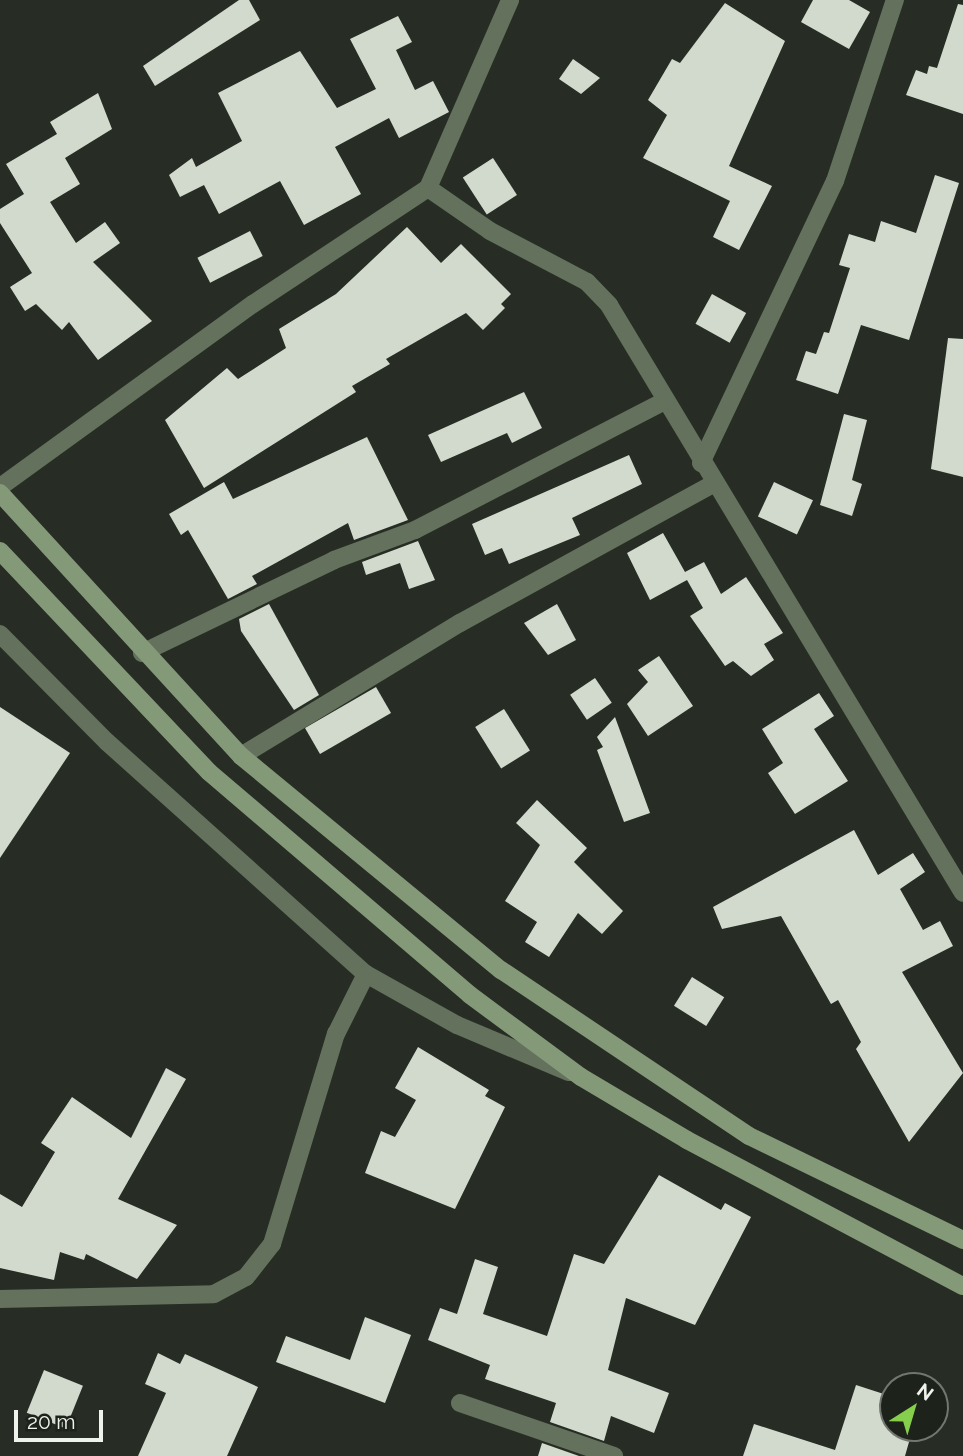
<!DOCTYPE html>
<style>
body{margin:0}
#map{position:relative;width:963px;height:1456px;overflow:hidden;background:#272d24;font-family:Raleway,sans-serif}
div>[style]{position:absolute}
.building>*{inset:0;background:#d2dace;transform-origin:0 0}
.street>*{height:18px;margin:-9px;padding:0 9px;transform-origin:9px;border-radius:9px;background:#64715d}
.secondary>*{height:18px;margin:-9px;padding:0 9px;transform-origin:9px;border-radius:9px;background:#849978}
span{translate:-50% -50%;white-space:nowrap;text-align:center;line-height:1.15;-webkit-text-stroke:7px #1d231a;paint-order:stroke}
.north{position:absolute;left:879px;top:1372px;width:70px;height:70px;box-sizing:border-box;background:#1d231a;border:2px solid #71766e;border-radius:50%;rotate:37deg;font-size:19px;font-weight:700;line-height:28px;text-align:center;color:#f0f3ed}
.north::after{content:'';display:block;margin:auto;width:24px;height:32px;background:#85cf4c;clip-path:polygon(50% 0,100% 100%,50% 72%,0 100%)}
.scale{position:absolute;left:14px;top:1410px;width:89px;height:32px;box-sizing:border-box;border:4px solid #f0f3ed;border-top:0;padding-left:9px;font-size:21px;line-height:24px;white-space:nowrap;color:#f0f3ed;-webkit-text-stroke:5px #1d231a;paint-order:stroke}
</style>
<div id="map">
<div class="building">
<i style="clip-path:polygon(239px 0,249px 0,260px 20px,155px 86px,143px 66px)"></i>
<i style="clip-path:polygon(813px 0,849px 0,870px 12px,849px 49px,801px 22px)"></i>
<i style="clip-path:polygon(725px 3px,785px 41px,729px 166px,772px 186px,739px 250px,713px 237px,730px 201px,643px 158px,667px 115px,648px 100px,672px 59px,680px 63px)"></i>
<i style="clip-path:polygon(958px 4px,963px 5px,963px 114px,906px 95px,916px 70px,927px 74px,929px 66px,937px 68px)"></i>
<i style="clip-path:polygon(398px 16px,412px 42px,396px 50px,415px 90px,433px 81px,449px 112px,399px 138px,389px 118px,335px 147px,361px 194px,304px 225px,280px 181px,219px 214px,204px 185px,180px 197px,169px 175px,192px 158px,196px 167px,242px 141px,218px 93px,300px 51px,337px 108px,376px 89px,350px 39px)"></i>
<i style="clip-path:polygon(573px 59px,600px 78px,581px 94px,559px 79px)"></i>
<i style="clip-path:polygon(98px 93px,112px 129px,65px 158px,80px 184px,50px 202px,76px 243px,105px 222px,120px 243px,93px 262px,152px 321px,98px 360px,69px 322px,62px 330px,36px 304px,25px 311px,10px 287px,32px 273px,0 223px,0 209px,24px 194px,6px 164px,57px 134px,50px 122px)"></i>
<i style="left:493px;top:158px;width:44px;height:36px;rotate:57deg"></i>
<i style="clip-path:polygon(935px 175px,959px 183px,909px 340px,861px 325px,838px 394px,796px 380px,806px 351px,816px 354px,824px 332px,829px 333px,850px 268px,839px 265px,849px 234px,875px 242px,881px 221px,916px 233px)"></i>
<i style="clip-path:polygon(407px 227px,441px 263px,461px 244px,511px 294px,501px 304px,505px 308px,483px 330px,466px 313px,386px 359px,390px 364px,352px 386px,356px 392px,204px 488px,165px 420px,227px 368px,238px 379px,286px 348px,279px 329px,336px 294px)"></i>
<i style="left:250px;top:231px;width:28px;height:59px;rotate:63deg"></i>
<i style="left:712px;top:294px;width:39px;height:34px;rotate:29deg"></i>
<i style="clip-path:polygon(948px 338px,963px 339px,963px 477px,931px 469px)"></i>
<i style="clip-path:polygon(524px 392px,542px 428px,512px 443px,507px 433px,441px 462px,428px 435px)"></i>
<i style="clip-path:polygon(844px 414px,867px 420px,852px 480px,862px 484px,852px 516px,820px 505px)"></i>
<i style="clip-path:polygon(367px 437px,408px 520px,354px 540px,348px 523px,252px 576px,257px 584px,228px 599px,188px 530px,181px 535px,169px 514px,224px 482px,233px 499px)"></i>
<i style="clip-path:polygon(629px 455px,642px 484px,572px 518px,580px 535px,509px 564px,502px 548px,485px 555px,472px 524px)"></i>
<i style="left:774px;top:482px;width:43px;height:38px;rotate:25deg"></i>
<i style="clip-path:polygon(663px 533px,685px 572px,704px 562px,721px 594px,746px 577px,783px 633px,764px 644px,774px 660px,751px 676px,733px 661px,725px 666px,690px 616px,703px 608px,687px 580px,650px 600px,627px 553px)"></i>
<i style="clip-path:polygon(418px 541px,435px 580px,409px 589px,400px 563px,366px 575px,362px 562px)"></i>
<i style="clip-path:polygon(269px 604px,319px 695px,294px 710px,241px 631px,239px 619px)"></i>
<i style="clip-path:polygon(557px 604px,576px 640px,548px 655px,524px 623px)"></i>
<i style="clip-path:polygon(659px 656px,693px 706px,648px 736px,627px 704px,648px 682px,638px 670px)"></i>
<i style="left:595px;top:678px;width:30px;height:30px;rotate:56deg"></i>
<i style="left:376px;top:687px;width:30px;height:82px;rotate:60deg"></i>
<i style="clip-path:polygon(819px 693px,834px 716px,814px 729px,848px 781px,795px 814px,768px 773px,783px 763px,762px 729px)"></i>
<i style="clip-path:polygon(0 707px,70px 753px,0 858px)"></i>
<i style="left:504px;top:709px;width:49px;height:34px;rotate:58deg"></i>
<i style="clip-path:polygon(615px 717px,650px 813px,624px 822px,597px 750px,603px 747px,597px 737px)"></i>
<i style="clip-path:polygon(537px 800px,587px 848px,574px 862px,623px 911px,602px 934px,578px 913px,549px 957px,525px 942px,537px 922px,505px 901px,540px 845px,516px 823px)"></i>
<i style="clip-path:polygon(854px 830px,878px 875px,913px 853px,925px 872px,900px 889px,923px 930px,940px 921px,953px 946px,902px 972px,963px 1073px,909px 1142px,856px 1049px,861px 1042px,838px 1000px,831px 1004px,781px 916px,722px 929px,713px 907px)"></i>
<i style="left:692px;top:977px;width:38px;height:34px;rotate:32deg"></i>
<i style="clip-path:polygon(418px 1047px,489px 1090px,485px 1096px,505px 1107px,455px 1209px,365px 1173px,381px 1131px,395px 1137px,416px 1100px,395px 1088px)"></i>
<i style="clip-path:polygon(166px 1068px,186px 1079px,118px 1199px,177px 1225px,137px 1279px,86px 1254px,84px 1260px,60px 1252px,54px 1280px,0 1268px,0 1194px,22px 1207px,55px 1152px,41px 1143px,72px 1097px,131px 1138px)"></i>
<i style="clip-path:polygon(659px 1175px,721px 1210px,725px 1203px,751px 1217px,695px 1325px,626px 1298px,608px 1370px,669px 1393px,654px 1433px,611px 1416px,604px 1441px,550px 1422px,556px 1403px,485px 1379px,490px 1365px,428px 1340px,440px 1308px,457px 1314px,475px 1259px,498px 1267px,483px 1314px,547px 1336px,574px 1254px,604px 1264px)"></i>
<i style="clip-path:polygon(365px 1317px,411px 1335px,385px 1403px,276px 1362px,286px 1336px,350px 1360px)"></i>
<i style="clip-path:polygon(158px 1353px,180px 1364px,185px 1354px,258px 1387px,227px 1456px,138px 1456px,166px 1393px,145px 1384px)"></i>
<i style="left:44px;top:1370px;width:42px;height:46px;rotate:22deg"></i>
<i style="clip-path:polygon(856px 1385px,893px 1397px,893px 1428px,913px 1428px,905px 1456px,743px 1456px,754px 1424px,835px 1450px)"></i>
<i style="clip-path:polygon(542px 1443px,579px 1456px,538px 1456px)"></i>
</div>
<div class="street">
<i style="left:428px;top:188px;width:75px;rotate:34.7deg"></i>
<i style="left:490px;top:231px;width:110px;rotate:27.7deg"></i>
<i style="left:587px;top:282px;width:32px;rotate:46deg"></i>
<i style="left:609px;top:305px;width:686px;rotate:58.95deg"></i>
<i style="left:701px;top:463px;width:312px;rotate:-64.6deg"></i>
<i style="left:835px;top:181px;width:191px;rotate:-71.7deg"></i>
<i style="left:0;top:487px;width:312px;rotate:-35.9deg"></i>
<i style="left:253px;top:304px;width:210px;rotate:-33.5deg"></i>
<i style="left:428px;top:188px;width:205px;rotate:-66.4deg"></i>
<i style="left:0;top:634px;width:152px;rotate:45.3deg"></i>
<i style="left:107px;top:742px;width:348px;rotate:41.9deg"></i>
<i style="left:366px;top:974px;width:104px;rotate:29.3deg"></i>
<i style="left:457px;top:1025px;width:121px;rotate:22.9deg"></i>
<i style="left:142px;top:653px;width:213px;rotate:-25.8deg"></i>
<i style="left:334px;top:560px;width:86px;rotate:-20.3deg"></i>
<i style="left:415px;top:530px;width:281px;rotate:-27.3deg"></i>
<i style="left:241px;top:756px;width:256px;rotate:-31.3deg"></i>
<i style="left:460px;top:623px;width:289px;rotate:-28.8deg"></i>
<i style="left:0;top:1299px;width:214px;rotate:-1.3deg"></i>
<i style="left:214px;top:1294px;width:36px;rotate:-28deg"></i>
<i style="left:246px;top:1277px;width:42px;rotate:-51.8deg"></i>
<i style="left:272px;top:1244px;width:220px;rotate:-73.1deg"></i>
<i style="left:336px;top:1034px;width:67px;rotate:-63.4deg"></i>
<i style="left:460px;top:1403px;width:163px;rotate:19deg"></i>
</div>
<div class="secondary">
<i style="left:0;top:493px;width:357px;rotate:47.5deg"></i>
<i style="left:241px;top:756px;width:337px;rotate:39.5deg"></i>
<i style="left:501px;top:970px;width:298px;rotate:33.8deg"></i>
<i style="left:749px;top:1136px;width:238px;rotate:25.9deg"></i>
<i style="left:0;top:551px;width:304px;rotate:46.6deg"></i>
<i style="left:209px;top:772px;width:343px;rotate:40.5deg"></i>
<i style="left:470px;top:995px;width:138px;rotate:36.5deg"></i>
<i style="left:581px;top:1077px;width:123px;rotate:30.7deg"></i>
<i style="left:687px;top:1140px;width:312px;rotate:27.9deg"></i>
</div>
<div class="north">N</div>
<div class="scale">20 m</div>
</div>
